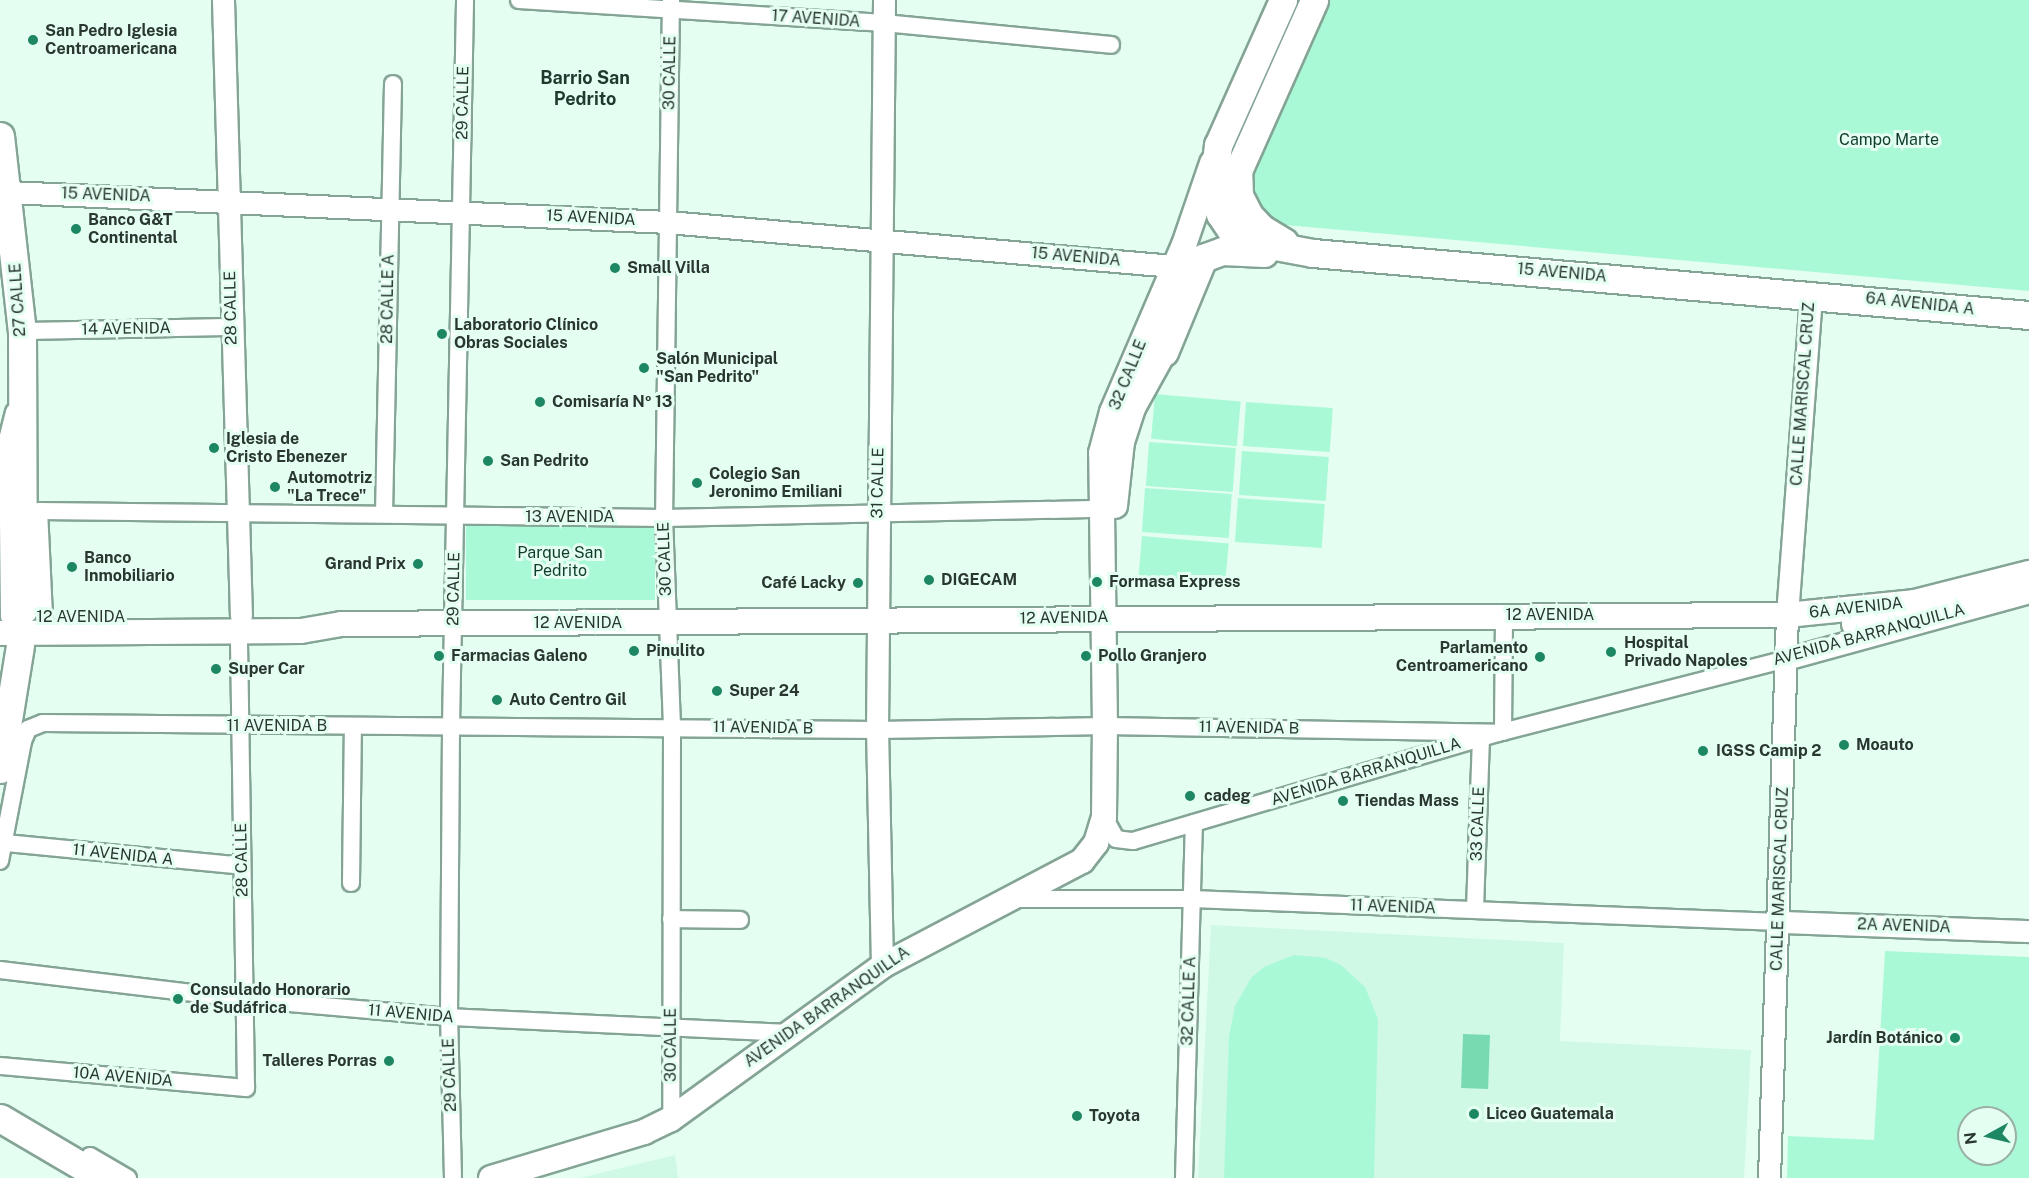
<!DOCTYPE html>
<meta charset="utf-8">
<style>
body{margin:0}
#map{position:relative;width:2029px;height:1178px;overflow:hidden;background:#e4fff2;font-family:"Public Sans",sans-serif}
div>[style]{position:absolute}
.built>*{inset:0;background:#cff9e5}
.green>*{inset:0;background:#aaf9d6;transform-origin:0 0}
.water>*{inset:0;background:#77dab1;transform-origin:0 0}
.roads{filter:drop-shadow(2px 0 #84a495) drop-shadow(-2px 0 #84a495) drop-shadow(0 2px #84a495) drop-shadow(0 -2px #84a495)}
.minor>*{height:16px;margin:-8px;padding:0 8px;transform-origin:8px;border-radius:8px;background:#fff}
.tertiary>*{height:21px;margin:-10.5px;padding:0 10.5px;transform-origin:10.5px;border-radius:10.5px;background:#fff}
.secondary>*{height:24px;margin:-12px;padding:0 12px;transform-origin:12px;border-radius:12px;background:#fff}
.primary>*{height:27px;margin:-13.5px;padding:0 13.5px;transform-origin:13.5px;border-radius:13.5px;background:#fff}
.dots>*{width:16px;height:16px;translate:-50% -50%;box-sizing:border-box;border:3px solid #e4fff2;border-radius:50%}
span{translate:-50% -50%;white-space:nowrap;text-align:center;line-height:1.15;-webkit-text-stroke:6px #e4fff2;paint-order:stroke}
.street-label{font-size:16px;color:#2a3731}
.poi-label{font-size:16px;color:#2a3731;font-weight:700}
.left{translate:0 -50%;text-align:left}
.right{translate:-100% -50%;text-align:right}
.park-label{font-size:16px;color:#0f3c2b}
.neighbourhood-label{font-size:18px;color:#1e3a2e;font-weight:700}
.north{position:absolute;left:1957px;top:1106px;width:60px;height:60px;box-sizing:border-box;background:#e4fff2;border:2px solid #9aafa5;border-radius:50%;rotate:262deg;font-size:16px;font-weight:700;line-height:24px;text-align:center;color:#2a3731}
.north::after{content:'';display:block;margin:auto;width:21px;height:27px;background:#1d8662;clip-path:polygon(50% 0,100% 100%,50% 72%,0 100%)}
</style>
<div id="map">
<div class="built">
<i style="clip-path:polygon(1211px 925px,1564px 943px,1560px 1041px,1751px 1050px,1744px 1178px,1198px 1178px)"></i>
<i style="clip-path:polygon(675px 1155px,678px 1178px,580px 1178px)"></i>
</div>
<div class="green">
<i style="clip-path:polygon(1325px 0,2029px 0,2029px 291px,1274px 224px,1254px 206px,1250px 178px)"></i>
<i style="left:1155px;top:394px;width:86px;height:45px;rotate:5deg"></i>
<i style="left:1246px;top:402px;width:87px;height:44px;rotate:4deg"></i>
<i style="left:1149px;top:442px;width:87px;height:44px;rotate:4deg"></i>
<i style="left:1242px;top:451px;width:87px;height:44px;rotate:4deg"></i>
<i style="left:1145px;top:488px;width:87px;height:44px;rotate:4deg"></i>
<i style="left:1238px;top:498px;width:87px;height:44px;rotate:4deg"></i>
<i style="left:466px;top:524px;width:189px;height:76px"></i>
<i style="left:1142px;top:536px;width:87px;height:44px;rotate:5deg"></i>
<i style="clip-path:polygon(evenodd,1885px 951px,2029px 957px,2029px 1178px,1787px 1178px,1788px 1136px,1874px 1140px,1885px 951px,1969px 1118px,2005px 1118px,2005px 1154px,1969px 1154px,1969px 1118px)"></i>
<i style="clip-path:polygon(1294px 955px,1326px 958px,1341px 965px,1365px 987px,1378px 1019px,1374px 1178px,1224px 1178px,1229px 1036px,1235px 1006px,1251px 978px,1264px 967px)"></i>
</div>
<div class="water">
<i style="left:1463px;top:1034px;width:27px;height:54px;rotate:2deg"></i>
</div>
<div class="roads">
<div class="minor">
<i style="left:519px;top:0;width:366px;rotate:3.6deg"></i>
<i style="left:884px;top:23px;width:228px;rotate:5.5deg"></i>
<i style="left:671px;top:0;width:518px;rotate:90.77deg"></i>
<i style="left:664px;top:518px;width:209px;rotate:87.8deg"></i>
<i style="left:672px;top:727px;width:392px;rotate:90.1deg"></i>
<i style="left:22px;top:331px;width:209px;rotate:-1.1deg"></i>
<i style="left:384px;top:514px;width:430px;rotate:-88.8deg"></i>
<i style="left:44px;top:616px;width:105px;rotate:-92.7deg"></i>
<i style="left:39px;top:511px;width:625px;rotate:0.64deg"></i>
<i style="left:664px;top:518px;width:437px;rotate:-1.2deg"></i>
<i style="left:9px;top:617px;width:177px;rotate:-90.6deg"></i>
<i style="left:7px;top:440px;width:29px;rotate:-76deg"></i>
<i style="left:1503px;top:732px;width:117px;rotate:-89.5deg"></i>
<i style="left:1104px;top:817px;width:25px;rotate:61deg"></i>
<i style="left:1116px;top:839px;width:17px;rotate:7deg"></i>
<i style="left:1133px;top:841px;width:381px;rotate:-16.5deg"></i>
<i style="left:1498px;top:733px;width:297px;rotate:-14.4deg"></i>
<i style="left:5px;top:843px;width:238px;rotate:5.5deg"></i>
<i style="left:0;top:861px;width:122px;rotate:-79.1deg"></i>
<i style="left:23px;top:741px;width:13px;rotate:-67deg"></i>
<i style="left:28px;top:729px;width:16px;rotate:-22deg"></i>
<i style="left:43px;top:723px;width:834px;rotate:0.48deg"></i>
<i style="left:877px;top:730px;width:228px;rotate:-1deg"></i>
<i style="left:1105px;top:726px;width:393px;rotate:1deg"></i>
<i style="left:351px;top:883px;width:157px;rotate:-89.3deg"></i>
<i style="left:1013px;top:899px;width:179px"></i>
<i style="left:1192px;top:899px;width:588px;rotate:2.24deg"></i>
<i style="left:1475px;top:909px;width:171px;rotate:-88deg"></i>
<i style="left:671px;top:919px;width:69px;rotate:0.8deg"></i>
<i style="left:0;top:970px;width:246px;rotate:6.8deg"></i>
<i style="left:244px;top:999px;width:206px;rotate:5deg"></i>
<i style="left:449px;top:1017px;width:338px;rotate:2.7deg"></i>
<i style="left:0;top:1066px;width:247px;rotate:5.1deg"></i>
<i style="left:246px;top:1088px;width:457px;rotate:-90.9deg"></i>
<i style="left:90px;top:1156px;width:44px;rotate:30.1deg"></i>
<i style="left:453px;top:1178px;width:161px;rotate:-91.4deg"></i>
<i style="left:449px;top:1017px;width:292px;rotate:-89.6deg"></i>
<i style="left:451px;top:725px;width:725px;rotate:-88.89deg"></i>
<i style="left:1184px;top:1178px;width:355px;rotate:-88.4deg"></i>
</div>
<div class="tertiary">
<i style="left:223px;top:0;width:616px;rotate:88.33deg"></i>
<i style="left:8px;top:192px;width:661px;rotate:2.6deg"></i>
<i style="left:668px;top:222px;width:507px;rotate:4.98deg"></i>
<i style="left:1786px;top:659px;width:252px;rotate:-15.4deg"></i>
<i style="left:1780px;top:922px;width:249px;rotate:2.1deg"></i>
<i style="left:882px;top:966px;width:236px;rotate:-91.2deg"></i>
<i style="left:877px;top:730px;width:730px;rotate:-89.45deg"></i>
<i style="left:1769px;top:1178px;width:563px;rotate:-88.17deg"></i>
<i style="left:1787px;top:615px;width:323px;rotate:-85.7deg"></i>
</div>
<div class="secondary">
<i style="left:1115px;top:506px;width:64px;rotate:-83.8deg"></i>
<i style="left:1122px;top:442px;width:36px;rotate:-72deg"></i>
<i style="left:1133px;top:408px;width:64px;rotate:-61deg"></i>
<i style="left:1164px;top:352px;width:20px;rotate:-81deg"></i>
<i style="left:1854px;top:624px;width:50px"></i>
<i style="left:0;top:633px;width:301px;rotate:-0.4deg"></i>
<i style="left:301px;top:631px;width:41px;rotate:-9.9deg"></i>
<i style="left:341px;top:624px;width:1446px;rotate:-0.36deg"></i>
<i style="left:1787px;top:615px;width:129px;rotate:-5.8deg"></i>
<i style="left:1915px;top:602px;width:118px;rotate:-14.3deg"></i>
<i style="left:491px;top:1178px;width:160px;rotate:-16.7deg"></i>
<i style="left:644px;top:1132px;width:30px;rotate:-26deg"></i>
<i style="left:671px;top:1119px;width:261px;rotate:-35.9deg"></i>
<i style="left:882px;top:966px;width:226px;rotate:-27.7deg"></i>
<i style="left:1082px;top:861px;width:23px;rotate:-52deg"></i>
<i style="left:1096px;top:843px;width:27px;rotate:-73deg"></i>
<i style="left:1104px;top:817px;width:91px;rotate:-89.4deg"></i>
<i style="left:1105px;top:726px;width:273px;rotate:-90.8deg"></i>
<i style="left:1101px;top:453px;width:42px;rotate:-75deg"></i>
<i style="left:1112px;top:412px;width:182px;rotate:-66.7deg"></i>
<i style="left:1184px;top:245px;width:87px;rotate:-71.1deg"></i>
</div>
<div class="primary">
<i style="left:1283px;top:0;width:159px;rotate:114.1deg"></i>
<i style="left:1218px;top:145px;width:23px;rotate:97deg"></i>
<i style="left:1215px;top:168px;width:28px;rotate:90deg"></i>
<i style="left:1215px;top:196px;width:19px;rotate:74deg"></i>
<i style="left:1220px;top:214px;width:22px;rotate:56deg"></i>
<i style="left:1232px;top:232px;width:18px;rotate:29deg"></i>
<i style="left:1248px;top:241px;width:66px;rotate:10.5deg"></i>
<i style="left:1313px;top:253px;width:719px;rotate:4.95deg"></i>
<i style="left:0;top:136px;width:196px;rotate:83.6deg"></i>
<i style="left:22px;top:331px;width:279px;rotate:89.8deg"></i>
<i style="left:1284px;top:242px;width:26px;rotate:-149deg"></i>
<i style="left:1262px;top:229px;width:19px;rotate:-133deg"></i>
<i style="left:1249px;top:215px;width:22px;rotate:-117deg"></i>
<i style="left:1239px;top:195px;width:24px;rotate:-92deg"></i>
<i style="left:1238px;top:171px;width:187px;rotate:-66deg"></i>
<i style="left:1164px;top:352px;width:102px;rotate:-67.5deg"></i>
<i style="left:1203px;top:258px;width:20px;rotate:-20deg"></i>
<i style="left:1222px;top:251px;width:42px;rotate:2.7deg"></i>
<i style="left:0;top:769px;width:125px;rotate:-80.8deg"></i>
<i style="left:0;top:1118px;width:118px;rotate:30.5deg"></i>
</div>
</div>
<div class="dots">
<i style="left:33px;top:40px;background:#1d8662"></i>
<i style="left:76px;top:229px;background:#1d8662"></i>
<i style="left:615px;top:268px;background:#1d8662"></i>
<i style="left:442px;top:334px;background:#1d8662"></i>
<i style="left:644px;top:368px;background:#1d8662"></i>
<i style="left:540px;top:402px;background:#1d8662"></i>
<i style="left:214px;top:448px;background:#1d8662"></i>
<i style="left:488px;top:461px;background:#1d8662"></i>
<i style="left:697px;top:483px;background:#1d8662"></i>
<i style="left:275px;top:487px;background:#1d8662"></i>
<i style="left:418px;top:564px;background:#1d8662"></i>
<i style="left:72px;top:567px;background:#1d8662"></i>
<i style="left:929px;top:580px;background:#1d8662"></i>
<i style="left:1097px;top:582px;background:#1d8662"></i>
<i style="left:858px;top:583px;background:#1d8662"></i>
<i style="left:634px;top:651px;background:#1d8662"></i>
<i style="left:1611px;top:652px;background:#1d8662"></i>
<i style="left:439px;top:656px;background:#1d8662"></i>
<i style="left:1086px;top:656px;background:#1d8662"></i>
<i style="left:1540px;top:657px;background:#1d8662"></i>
<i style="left:216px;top:669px;background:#1d8662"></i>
<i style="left:717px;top:691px;background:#1d8662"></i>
<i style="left:497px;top:700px;background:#1d8662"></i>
<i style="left:1844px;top:745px;background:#1d8662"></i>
<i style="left:1703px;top:751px;background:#1d8662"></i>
<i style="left:1190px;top:796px;background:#1d8662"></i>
<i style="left:1343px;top:801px;background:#1d8662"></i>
<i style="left:178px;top:999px;background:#1d8662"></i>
<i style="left:1955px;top:1038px;background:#1d8662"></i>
<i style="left:389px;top:1061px;background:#1d8662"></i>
<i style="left:1474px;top:1114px;background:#1d8662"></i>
<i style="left:1077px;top:1116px;background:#1d8662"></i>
</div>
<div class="street-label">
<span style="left:816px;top:19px;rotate:4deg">17 AVENIDA</span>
<span style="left:670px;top:73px;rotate:-89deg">30 CALLE</span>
<span style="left:463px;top:103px;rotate:-89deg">29 CALLE</span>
<span style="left:106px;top:195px;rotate:2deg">15 AVENIDA</span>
<span style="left:591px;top:218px;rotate:3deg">15 AVENIDA</span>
<span style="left:1076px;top:257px;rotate:5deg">15 AVENIDA</span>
<span style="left:1562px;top:273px;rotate:5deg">15 AVENIDA</span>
<span style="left:388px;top:299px;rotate:-89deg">28 CALLE A</span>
<span style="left:18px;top:300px;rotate:-94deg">27 CALLE</span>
<span style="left:1920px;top:304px;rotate:6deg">6A AVENIDA A</span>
<span style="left:231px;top:308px;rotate:-91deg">28 CALLE</span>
<span style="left:126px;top:329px;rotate:-1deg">14 AVENIDA</span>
<span style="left:1128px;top:375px;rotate:-68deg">32 CALLE</span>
<span style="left:1803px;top:394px;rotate:-86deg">CALLE MARISCAL CRUZ</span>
<span style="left:878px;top:483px;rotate:-89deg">31 CALLE</span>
<span style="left:570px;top:517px">13 AVENIDA</span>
<span style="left:665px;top:559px;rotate:-92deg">30 CALLE</span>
<span style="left:454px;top:589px;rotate:-89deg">29 CALLE</span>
<span style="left:1856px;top:608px;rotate:-6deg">6A AVENIDA</span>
<span style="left:1550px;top:615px">12 AVENIDA</span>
<span style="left:81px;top:617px">12 AVENIDA</span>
<span style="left:1064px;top:618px;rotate:-1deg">12 AVENIDA</span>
<span style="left:578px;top:623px">12 AVENIDA</span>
<span style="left:1869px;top:635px;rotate:-15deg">AVENIDA BARRANQUILLA</span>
<span style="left:277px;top:726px">11 AVENIDA B</span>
<span style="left:763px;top:728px;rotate:1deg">11 AVENIDA B</span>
<span style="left:1249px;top:728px;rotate:1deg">11 AVENIDA B</span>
<span style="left:1366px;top:772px;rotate:-17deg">AVENIDA BARRANQUILLA</span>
<span style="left:1478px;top:824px;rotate:-88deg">33 CALLE</span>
<span style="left:123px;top:855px;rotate:6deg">11 AVENIDA A</span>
<span style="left:242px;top:860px;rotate:-91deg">28 CALLE</span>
<span style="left:1780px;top:879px;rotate:-88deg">CALLE MARISCAL CRUZ</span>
<span style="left:1393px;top:907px;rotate:2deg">11 AVENIDA</span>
<span style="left:1904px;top:926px;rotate:2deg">2A AVENIDA</span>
<span style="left:1189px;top:1001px;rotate:-88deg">32 CALLE A</span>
<span style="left:827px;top:1007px;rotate:-35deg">AVENIDA BARRANQUILLA</span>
<span style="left:411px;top:1014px;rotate:5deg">11 AVENIDA</span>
<span style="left:671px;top:1045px;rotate:-90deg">30 CALLE</span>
<span style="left:450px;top:1075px;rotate:-92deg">29 CALLE</span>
<span style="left:123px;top:1077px;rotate:5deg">10A AVENIDA</span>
</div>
<div class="poi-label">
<span class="left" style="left:45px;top:40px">San Pedro Iglesia<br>Centroamericana</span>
<span class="left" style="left:88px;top:229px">Banco G&amp;T<br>Continental</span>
<span class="left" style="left:627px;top:268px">Small Villa</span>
<span class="left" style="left:454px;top:334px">Laboratorio Clínico<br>Obras Sociales</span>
<span class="left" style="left:656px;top:368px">Salón Municipal<br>"San Pedrito"</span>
<span class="left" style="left:552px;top:402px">Comisaría Nº 13</span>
<span class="left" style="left:226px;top:448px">Iglesia de<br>Cristo Ebenezer</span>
<span class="left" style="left:500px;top:461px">San Pedrito</span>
<span class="left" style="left:709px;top:483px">Colegio San<br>Jeronimo Emiliani</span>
<span class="left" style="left:287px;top:487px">Automotriz<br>"La Trece"</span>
<span class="left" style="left:84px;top:567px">Banco<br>Inmobiliario</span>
<span class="right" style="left:406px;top:564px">Grand Prix</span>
<span class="left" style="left:941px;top:580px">DIGECAM</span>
<span class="left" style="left:1109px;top:582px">Formasa Express</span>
<span class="right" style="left:846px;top:583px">Café Lacky</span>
<span class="left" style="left:1624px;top:652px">Hospital<br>Privado Napoles</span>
<span class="right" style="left:1528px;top:657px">Parlamento<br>Centroamericano</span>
<span class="left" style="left:646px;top:651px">Pinulito</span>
<span class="left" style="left:451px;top:656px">Farmacias Galeno</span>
<span class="left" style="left:1098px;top:656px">Pollo Granjero</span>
<span class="left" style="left:228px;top:669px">Super Car</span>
<span class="left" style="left:729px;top:691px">Super 24</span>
<span class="left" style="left:509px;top:700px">Auto Centro Gil</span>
<span class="left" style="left:1856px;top:745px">Moauto</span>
<span class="left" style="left:1716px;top:751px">IGSS Camip 2</span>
<span class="left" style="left:1204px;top:796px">cadeg</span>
<span class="left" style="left:1355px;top:801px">Tiendas Mass</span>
<span class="left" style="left:190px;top:999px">Consulado Honorario<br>de Sudáfrica</span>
<span class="right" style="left:1943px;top:1038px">Jardín Botánico</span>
<span class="right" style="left:377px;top:1061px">Talleres Porras</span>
<span class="left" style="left:1486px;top:1114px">Liceo Guatemala</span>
<span class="left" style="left:1089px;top:1116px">Toyota</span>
</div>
<div class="park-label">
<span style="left:1889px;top:140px">Campo Marte</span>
<span style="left:560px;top:562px">Parque San<br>Pedrito</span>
</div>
<div class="neighbourhood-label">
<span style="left:585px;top:89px">Barrio San<br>Pedrito</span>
</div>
<div class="north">N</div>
</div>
